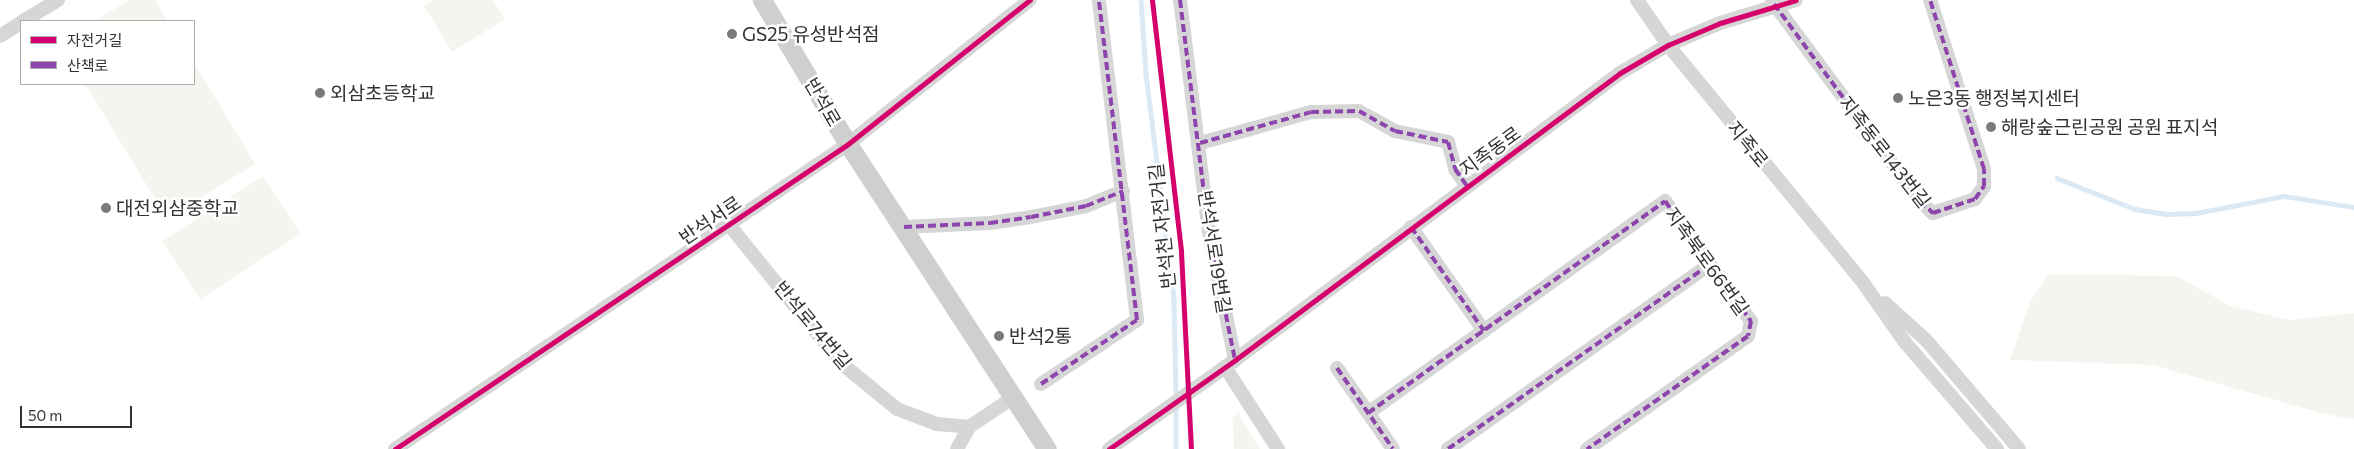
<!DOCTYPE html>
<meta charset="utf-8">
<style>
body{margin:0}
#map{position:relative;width:2354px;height:449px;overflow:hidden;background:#fff;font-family:Commissioner,"Noto Sans KR",sans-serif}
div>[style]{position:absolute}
.green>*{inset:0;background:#f2f6ee;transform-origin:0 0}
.stream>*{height:4.5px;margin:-2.25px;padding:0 2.25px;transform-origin:2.25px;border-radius:2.25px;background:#dbe9f4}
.street>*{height:14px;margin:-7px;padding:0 7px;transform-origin:7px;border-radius:7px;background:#d6d6d6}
.secondary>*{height:19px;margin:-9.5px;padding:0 9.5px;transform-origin:9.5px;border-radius:9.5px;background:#cfcfcf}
.quiet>*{height:4px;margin-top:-2px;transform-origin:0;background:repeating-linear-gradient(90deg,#8e44ad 0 8px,transparent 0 12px)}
.cycleway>*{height:5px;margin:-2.5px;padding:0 2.5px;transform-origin:2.5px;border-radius:2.5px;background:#d6006c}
.dots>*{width:14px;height:14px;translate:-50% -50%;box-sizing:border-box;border:2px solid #fff;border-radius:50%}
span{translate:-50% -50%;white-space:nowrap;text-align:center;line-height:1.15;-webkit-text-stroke:5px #fff;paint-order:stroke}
.poi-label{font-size:19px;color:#323232}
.left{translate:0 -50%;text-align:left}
.street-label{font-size:19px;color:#323232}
.legend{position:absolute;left:20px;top:20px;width:175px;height:65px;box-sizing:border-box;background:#fff;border:1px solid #adadad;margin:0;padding:6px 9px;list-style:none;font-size:15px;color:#323232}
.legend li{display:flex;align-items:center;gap:10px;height:25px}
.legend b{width:25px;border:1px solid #adadad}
.scale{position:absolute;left:20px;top:406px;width:112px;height:22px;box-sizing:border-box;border:2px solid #323232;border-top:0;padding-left:6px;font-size:15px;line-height:18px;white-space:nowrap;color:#323232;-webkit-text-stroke:4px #fff;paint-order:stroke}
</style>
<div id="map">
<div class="green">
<i style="clip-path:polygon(129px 0,155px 0,168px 21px,95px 21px)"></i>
<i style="clip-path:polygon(433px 0,493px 0,505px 19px,452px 52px,424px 6px)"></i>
<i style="clip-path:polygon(194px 63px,255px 164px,167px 218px,85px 84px,194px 84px)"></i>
<i style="left:263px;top:176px;width:69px;height:120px;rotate:57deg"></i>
<i style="clip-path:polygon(2049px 274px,2177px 276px,2230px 306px,2290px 320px,2354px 313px,2354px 419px,2324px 414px,2153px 365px,2010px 360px,2030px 302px)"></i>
<i style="clip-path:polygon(1238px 413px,1260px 449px,1234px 449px,1233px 419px)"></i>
</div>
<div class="stream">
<i style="left:1141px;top:0;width:74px;rotate:86.1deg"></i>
<i style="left:1146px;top:74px;width:228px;rotate:82.9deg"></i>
<i style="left:1174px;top:300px;width:98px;rotate:88.8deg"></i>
<i style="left:2057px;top:178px;width:84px;rotate:21.7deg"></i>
<i style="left:2135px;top:209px;width:31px;rotate:9deg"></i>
<i style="left:2166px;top:214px;width:30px;rotate:-2deg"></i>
<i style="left:2196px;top:213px;width:90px;rotate:-10.9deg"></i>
<i style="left:2284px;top:196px;width:71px;rotate:8.9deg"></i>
<i style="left:1176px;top:405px;width:44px;rotate:90deg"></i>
</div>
<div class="street">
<i style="left:1180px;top:0;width:234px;rotate:82.9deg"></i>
<i style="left:1209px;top:232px;width:131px;rotate:78.5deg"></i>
<i style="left:1637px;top:0;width:55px;rotate:55.4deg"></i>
<i style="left:1668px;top:45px;width:309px;rotate:50.6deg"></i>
<i style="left:1864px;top:284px;width:70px;rotate:54.9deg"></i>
<i style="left:1904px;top:341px;width:143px;rotate:49.3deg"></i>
<i style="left:1772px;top:1px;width:249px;rotate:53.5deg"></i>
<i style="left:1920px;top:201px;width:18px;rotate:43deg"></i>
<i style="left:1933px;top:213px;width:44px;rotate:-18.4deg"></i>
<i style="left:1975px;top:199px;width:16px;rotate:-55deg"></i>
<i style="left:1984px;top:186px;width:17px;rotate:-90deg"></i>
<i style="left:1984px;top:169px;width:177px;rotate:-107.7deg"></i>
<i style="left:23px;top:21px;width:41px;rotate:-31deg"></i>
<i style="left:0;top:36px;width:25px;rotate:-32deg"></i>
<i style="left:1200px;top:143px;width:115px;rotate:-15.6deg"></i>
<i style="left:1311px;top:112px;width:48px;rotate:-1.2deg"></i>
<i style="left:1359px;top:111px;width:41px;rotate:29.1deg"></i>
<i style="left:1395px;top:131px;width:54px;rotate:11.7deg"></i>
<i style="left:1448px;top:142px;width:28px;rotate:75deg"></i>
<i style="left:1455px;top:169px;width:21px;rotate:55deg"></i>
<i style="left:730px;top:226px;width:176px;rotate:51deg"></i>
<i style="left:841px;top:363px;width:72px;rotate:39.4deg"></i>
<i style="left:897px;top:409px;width:43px;rotate:20.6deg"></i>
<i style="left:937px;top:424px;width:32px;rotate:5deg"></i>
<i style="left:904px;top:227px;width:86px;rotate:-2.7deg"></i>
<i style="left:990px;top:223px;width:41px;rotate:-8.3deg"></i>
<i style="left:1031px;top:217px;width:56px;rotate:-11.3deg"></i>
<i style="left:1086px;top:206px;width:40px;rotate:-22deg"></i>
<i style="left:1411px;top:227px;width:127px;rotate:54.9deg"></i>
<i style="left:1885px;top:303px;width:55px;rotate:42.1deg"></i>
<i style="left:1926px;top:340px;width:143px;rotate:49.5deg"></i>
<i style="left:1225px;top:367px;width:98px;rotate:57.1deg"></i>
<i style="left:1337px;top:368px;width:98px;rotate:55.3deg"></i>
<i style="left:1041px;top:384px;width:115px;rotate:-33.7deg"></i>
<i style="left:1137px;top:320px;width:322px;rotate:-96.8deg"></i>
<i style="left:1368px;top:413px;width:365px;rotate:-35.5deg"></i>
<i style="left:1665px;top:201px;width:148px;rotate:54.4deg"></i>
<i style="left:1751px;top:321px;width:15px;rotate:101deg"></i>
<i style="left:1748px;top:336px;width:197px;rotate:144.9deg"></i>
<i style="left:395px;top:449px;width:546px;rotate:-33.95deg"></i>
<i style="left:848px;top:144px;width:232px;rotate:-38.4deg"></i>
<i style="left:957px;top:449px;width:25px;rotate:-61deg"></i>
<i style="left:969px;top:427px;width:54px;rotate:-33.7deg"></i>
<i style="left:1109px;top:449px;width:154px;rotate:-35.2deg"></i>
<i style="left:1235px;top:360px;width:480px;rotate:-36.7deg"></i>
<i style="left:1620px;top:73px;width:56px;rotate:-30.3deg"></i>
<i style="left:1668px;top:45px;width:56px;rotate:-22.9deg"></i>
<i style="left:1720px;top:23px;width:79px;rotate:-16.8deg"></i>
<i style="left:1448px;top:449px;width:321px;rotate:-35.2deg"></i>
</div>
<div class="secondary">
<i style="left:762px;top:0;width:168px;rotate:59.2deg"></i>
<i style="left:848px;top:144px;width:364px;rotate:56.9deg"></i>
</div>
<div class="quiet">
<i style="left:1180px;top:0;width:234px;rotate:82.9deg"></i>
<i style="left:1209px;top:232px;width:131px;rotate:78.5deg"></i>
<i style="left:1774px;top:4px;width:245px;rotate:53.5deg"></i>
<i style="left:1920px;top:201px;width:18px;rotate:43deg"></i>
<i style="left:1933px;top:213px;width:44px;rotate:-18.4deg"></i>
<i style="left:1975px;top:199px;width:16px;rotate:-55deg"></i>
<i style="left:1984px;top:186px;width:17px;rotate:-90deg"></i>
<i style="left:1984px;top:169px;width:177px;rotate:-107.7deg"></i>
<i style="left:1200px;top:143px;width:115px;rotate:-15.6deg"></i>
<i style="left:1311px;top:112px;width:48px;rotate:-1.2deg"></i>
<i style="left:1359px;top:111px;width:41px;rotate:29.1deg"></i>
<i style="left:1395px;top:131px;width:54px;rotate:11.7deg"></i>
<i style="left:1448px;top:142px;width:28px;rotate:75deg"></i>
<i style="left:1455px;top:169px;width:21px;rotate:55deg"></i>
<i style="left:904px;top:227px;width:86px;rotate:-2.7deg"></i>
<i style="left:990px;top:223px;width:41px;rotate:-8.3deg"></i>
<i style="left:1031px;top:217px;width:56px;rotate:-11.3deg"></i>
<i style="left:1086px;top:206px;width:40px;rotate:-22deg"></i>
<i style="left:1411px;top:227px;width:127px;rotate:54.9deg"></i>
<i style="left:1337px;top:368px;width:98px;rotate:55.3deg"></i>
<i style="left:1041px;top:384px;width:115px;rotate:-33.7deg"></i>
<i style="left:1137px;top:320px;width:322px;rotate:-96.8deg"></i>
<i style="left:1368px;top:413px;width:365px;rotate:-35.5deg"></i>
<i style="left:1665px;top:201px;width:148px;rotate:54.4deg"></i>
<i style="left:1751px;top:321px;width:15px;rotate:101deg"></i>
<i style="left:1748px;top:336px;width:197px;rotate:144.9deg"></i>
<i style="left:1448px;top:449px;width:321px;rotate:-35.2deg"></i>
</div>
<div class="cycleway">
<i style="left:1152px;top:0;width:254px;rotate:83.4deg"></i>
<i style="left:1181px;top:252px;width:197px;rotate:87.1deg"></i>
<i style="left:395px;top:449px;width:546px;rotate:-33.95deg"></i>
<i style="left:848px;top:144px;width:232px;rotate:-38.4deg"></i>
<i style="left:1109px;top:449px;width:154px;rotate:-35.2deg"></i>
<i style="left:1235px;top:360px;width:480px;rotate:-36.7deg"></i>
<i style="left:1620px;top:73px;width:56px;rotate:-30.3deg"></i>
<i style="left:1668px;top:45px;width:56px;rotate:-22.9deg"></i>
<i style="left:1720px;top:23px;width:79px;rotate:-16.8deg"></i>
</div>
<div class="dots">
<i style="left:732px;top:34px;background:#7a7a7a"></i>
<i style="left:320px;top:93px;background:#7a7a7a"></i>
<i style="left:1898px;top:98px;background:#7a7a7a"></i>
<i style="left:1991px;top:127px;background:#7a7a7a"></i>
<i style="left:106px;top:208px;background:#7a7a7a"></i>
<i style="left:999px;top:336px;background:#7a7a7a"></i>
</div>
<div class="poi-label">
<span class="left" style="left:742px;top:34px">GS25 유성반석점</span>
<span class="left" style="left:330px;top:93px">외삼초등학교</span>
<span class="left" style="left:1908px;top:98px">노은3동 행정복지센터</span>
<span class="left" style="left:2001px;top:127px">해랑숲근린공원 공원 표지석</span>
<span class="left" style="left:116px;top:208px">대전외삼중학교</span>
<span class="left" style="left:1009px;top:336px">반석2통</span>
</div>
<div class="street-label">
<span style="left:823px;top:102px;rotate:60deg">반석로</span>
<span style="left:1748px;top:144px;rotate:51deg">지족로</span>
<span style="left:1490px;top:151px;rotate:-36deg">지족동로</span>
<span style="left:1885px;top:152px;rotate:52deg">지족동로143번길</span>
<span style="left:710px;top:220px;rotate:-34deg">반석서로</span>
<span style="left:1162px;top:226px;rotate:-96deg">반석천 자전거길</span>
<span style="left:1215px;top:252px;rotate:81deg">반석서로19번길</span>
<span style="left:1707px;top:261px;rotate:54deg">지족북로66번길</span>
<span style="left:813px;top:325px;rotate:50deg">반석로74번길</span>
</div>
<ul class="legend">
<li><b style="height:6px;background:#d6006c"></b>자전거길</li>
<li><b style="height:6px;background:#8e44ad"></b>산책로</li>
</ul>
<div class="scale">50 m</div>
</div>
